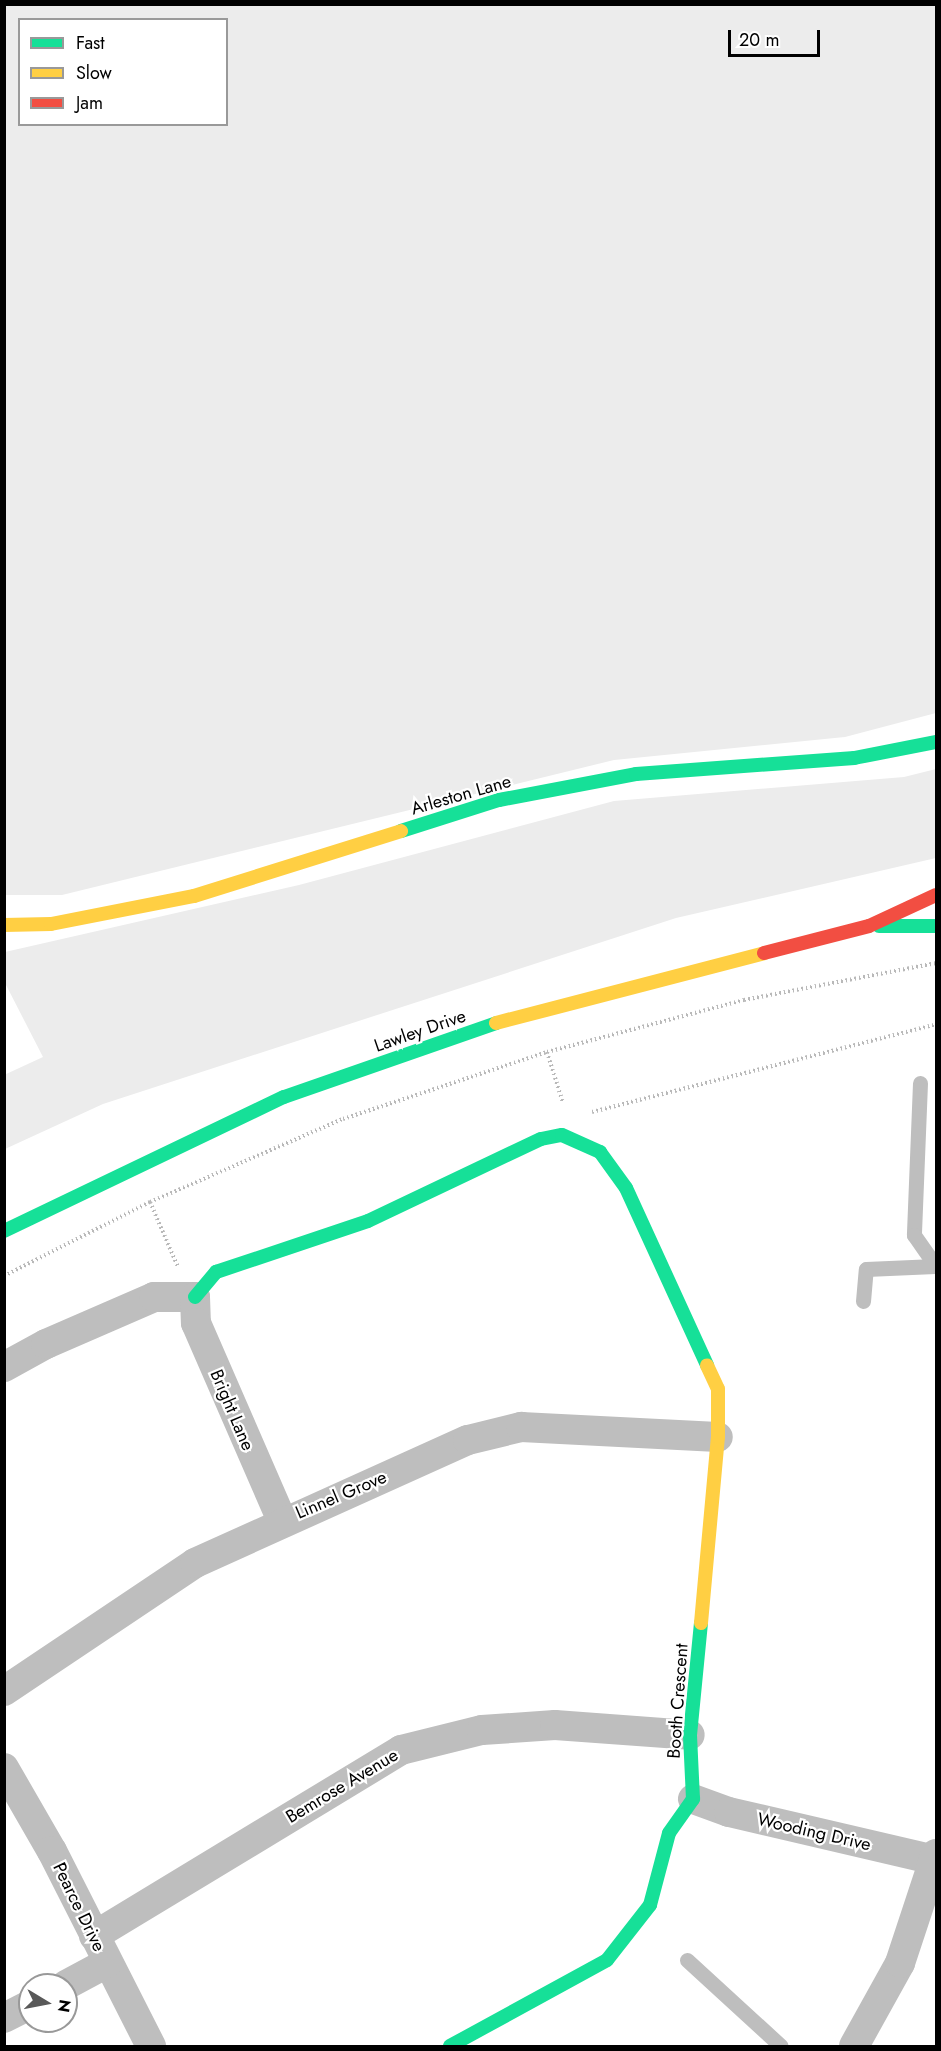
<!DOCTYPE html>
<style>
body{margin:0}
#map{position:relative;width:941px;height:2051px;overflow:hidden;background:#fff;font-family:Jost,sans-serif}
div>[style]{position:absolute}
.green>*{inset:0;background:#ececec}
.path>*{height:4px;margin-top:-2px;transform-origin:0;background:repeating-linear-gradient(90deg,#b9b9b9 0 1.5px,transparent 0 4.5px)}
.lane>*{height:15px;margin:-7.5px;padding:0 7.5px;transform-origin:7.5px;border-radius:7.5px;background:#bebebe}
.street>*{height:30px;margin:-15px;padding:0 15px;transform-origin:15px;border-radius:15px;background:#bebebe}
.fast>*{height:14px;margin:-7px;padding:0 7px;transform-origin:7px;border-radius:7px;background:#16e098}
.slow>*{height:14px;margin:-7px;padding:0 7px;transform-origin:7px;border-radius:7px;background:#ffcf43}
.jam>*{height:14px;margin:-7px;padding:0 7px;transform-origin:7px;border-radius:7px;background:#f24e42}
span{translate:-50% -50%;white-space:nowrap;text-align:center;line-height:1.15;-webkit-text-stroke:4.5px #fff;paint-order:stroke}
.street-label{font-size:18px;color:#000}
.frame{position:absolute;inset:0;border:6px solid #000;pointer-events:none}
.legend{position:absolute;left:18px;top:18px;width:210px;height:108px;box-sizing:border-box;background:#fff;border:2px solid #999;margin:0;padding:8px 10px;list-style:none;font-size:18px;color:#000}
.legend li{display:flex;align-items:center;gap:12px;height:30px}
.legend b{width:30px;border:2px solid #999}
.north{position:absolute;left:18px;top:1973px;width:60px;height:60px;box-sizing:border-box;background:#fff;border:2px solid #999;border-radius:50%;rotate:100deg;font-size:16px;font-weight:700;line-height:24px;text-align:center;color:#000}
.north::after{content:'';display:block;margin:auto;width:21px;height:27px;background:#595959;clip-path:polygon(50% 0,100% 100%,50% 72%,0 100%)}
.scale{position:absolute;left:728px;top:30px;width:92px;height:27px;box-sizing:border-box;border:3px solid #000;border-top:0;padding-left:8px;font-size:18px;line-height:21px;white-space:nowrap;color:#000;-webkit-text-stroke:4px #fff;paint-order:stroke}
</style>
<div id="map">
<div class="green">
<i style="clip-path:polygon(evenodd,5px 5px,936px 5px,936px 713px,845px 737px,614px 760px,62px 895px,5px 895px,5px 5px,20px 20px,226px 20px,226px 124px,20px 124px,20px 20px)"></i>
<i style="clip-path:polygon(936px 769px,936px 858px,676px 918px,103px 1104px,5px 1149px,4px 1075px,43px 1057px,5px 983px,5px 952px,299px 885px,614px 801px,904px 777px)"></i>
</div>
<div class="path">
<i style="left:547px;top:1052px;width:53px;rotate:72.6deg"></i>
<i style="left:592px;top:1112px;width:355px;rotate:-14.3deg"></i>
<i style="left:150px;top:1202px;width:71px;rotate:66.7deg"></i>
<i style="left:4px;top:1276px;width:164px;rotate:-26.9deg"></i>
<i style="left:150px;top:1202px;width:210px;rotate:-23.3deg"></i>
<i style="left:343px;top:1119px;width:215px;rotate:-18.2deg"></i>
<i style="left:547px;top:1052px;width:204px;rotate:-14.8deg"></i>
<i style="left:744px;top:1000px;width:196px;rotate:-10.9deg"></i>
</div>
<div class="lane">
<i style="left:920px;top:1083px;width:152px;rotate:92.3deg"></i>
<i style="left:914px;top:1235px;width:38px;rotate:55deg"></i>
<i style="left:863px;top:1301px;width:32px;rotate:-85deg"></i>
<i style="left:866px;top:1269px;width:69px;rotate:-2.5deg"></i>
<i style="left:687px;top:1960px;width:127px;rotate:42.5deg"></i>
</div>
<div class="street">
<i style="left:4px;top:1367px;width:48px;rotate:-28.7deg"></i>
<i style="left:46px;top:1344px;width:118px;rotate:-23.5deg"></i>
<i style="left:154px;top:1297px;width:41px"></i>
<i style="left:195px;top:1297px;width:26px;rotate:88deg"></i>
<i style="left:196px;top:1323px;width:216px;rotate:66.5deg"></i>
<i style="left:4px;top:1691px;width:230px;rotate:-33.8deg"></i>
<i style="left:195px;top:1563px;width:299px;rotate:-24.3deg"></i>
<i style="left:468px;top:1440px;width:55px;rotate:-13.8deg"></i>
<i style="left:521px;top:1427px;width:197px;rotate:2.9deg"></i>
<i style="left:4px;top:1768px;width:96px;rotate:60deg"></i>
<i style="left:52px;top:1851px;width:219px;rotate:63.1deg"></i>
<i style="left:693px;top:1799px;width:38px;rotate:20deg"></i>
<i style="left:729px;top:1812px;width:212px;rotate:13.1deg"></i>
<i style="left:94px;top:1936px;width:359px;rotate:-31.2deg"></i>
<i style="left:401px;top:1750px;width:83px;rotate:-13.9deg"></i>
<i style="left:482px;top:1730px;width:73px;rotate:-3.9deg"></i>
<i style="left:555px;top:1725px;width:135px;rotate:4.2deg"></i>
<i style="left:66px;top:1985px;width:47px;rotate:-28.2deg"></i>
<i style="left:4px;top:2018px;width:29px;rotate:-27deg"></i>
<i style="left:854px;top:2046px;width:95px;rotate:-61deg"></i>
<i style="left:900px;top:1963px;width:115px;rotate:-71.7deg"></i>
</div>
<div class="fast">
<i style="left:401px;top:831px;width:103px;rotate:-17.6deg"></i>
<i style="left:499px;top:800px;width:139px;rotate:-10.7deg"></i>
<i style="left:636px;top:774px;width:219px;rotate:-4.2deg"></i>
<i style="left:854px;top:758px;width:84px;rotate:-11deg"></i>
<i style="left:879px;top:926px;width:57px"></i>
<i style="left:4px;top:1231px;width:310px;rotate:-25.6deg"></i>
<i style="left:284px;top:1097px;width:225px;rotate:-19.2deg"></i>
<i style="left:195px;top:1297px;width:33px;rotate:-50deg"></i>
<i style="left:216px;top:1272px;width:160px;rotate:-18.5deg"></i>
<i style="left:368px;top:1221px;width:191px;rotate:-25.4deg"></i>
<i style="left:541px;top:1139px;width:21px;rotate:-11deg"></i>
<i style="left:562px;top:1135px;width:42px;rotate:24.1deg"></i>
<i style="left:600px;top:1152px;width:44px;rotate:54.2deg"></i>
<i style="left:626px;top:1188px;width:195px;rotate:65.4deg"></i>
<i style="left:450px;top:2046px;width:179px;rotate:-28.7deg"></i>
<i style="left:607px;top:1960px;width:70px;rotate:-52deg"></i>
<i style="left:650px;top:1905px;width:74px;rotate:-75.2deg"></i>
<i style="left:669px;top:1833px;width:42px;rotate:-54.8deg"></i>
<i style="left:693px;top:1799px;width:64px;rotate:-92.7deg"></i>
<i style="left:690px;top:1735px;width:113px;rotate:-84.4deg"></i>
</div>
<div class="slow">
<i style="left:4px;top:925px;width:47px;rotate:-1.2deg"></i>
<i style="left:51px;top:924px;width:146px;rotate:-11.1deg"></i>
<i style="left:194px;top:896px;width:217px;rotate:-17.4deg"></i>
<i style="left:496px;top:1023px;width:277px;rotate:-14.6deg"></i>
<i style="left:701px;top:1623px;width:187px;rotate:-84.8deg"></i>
<i style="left:718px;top:1437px;width:48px;rotate:-90deg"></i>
<i style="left:718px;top:1389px;width:26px;rotate:-115deg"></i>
</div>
<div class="jam">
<i style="left:764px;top:953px;width:108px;rotate:-14.4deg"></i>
<i style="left:869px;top:926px;width:74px;rotate:-24.8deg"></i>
</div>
<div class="street-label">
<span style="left:461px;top:795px;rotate:-16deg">Arleston Lane</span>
<span style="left:420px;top:1031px;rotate:-19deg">Lawley Drive</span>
<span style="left:232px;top:1410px;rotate:67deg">Bright Lane</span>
<span style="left:341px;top:1495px;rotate:-23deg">Linnel Grove</span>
<span style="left:678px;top:1701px;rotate:-86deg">Booth Crescent</span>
<span style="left:342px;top:1786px;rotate:-31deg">Bemrose Avenue</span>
<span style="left:814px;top:1832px;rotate:13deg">Wooding Drive</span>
<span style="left:79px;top:1907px;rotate:64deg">Pearce Drive</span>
</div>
<div class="frame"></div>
<ul class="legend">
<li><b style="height:8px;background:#16e098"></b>Fast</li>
<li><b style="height:8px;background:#ffcf43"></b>Slow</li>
<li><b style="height:8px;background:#f24e42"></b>Jam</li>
</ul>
<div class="north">N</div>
<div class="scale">20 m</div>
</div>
